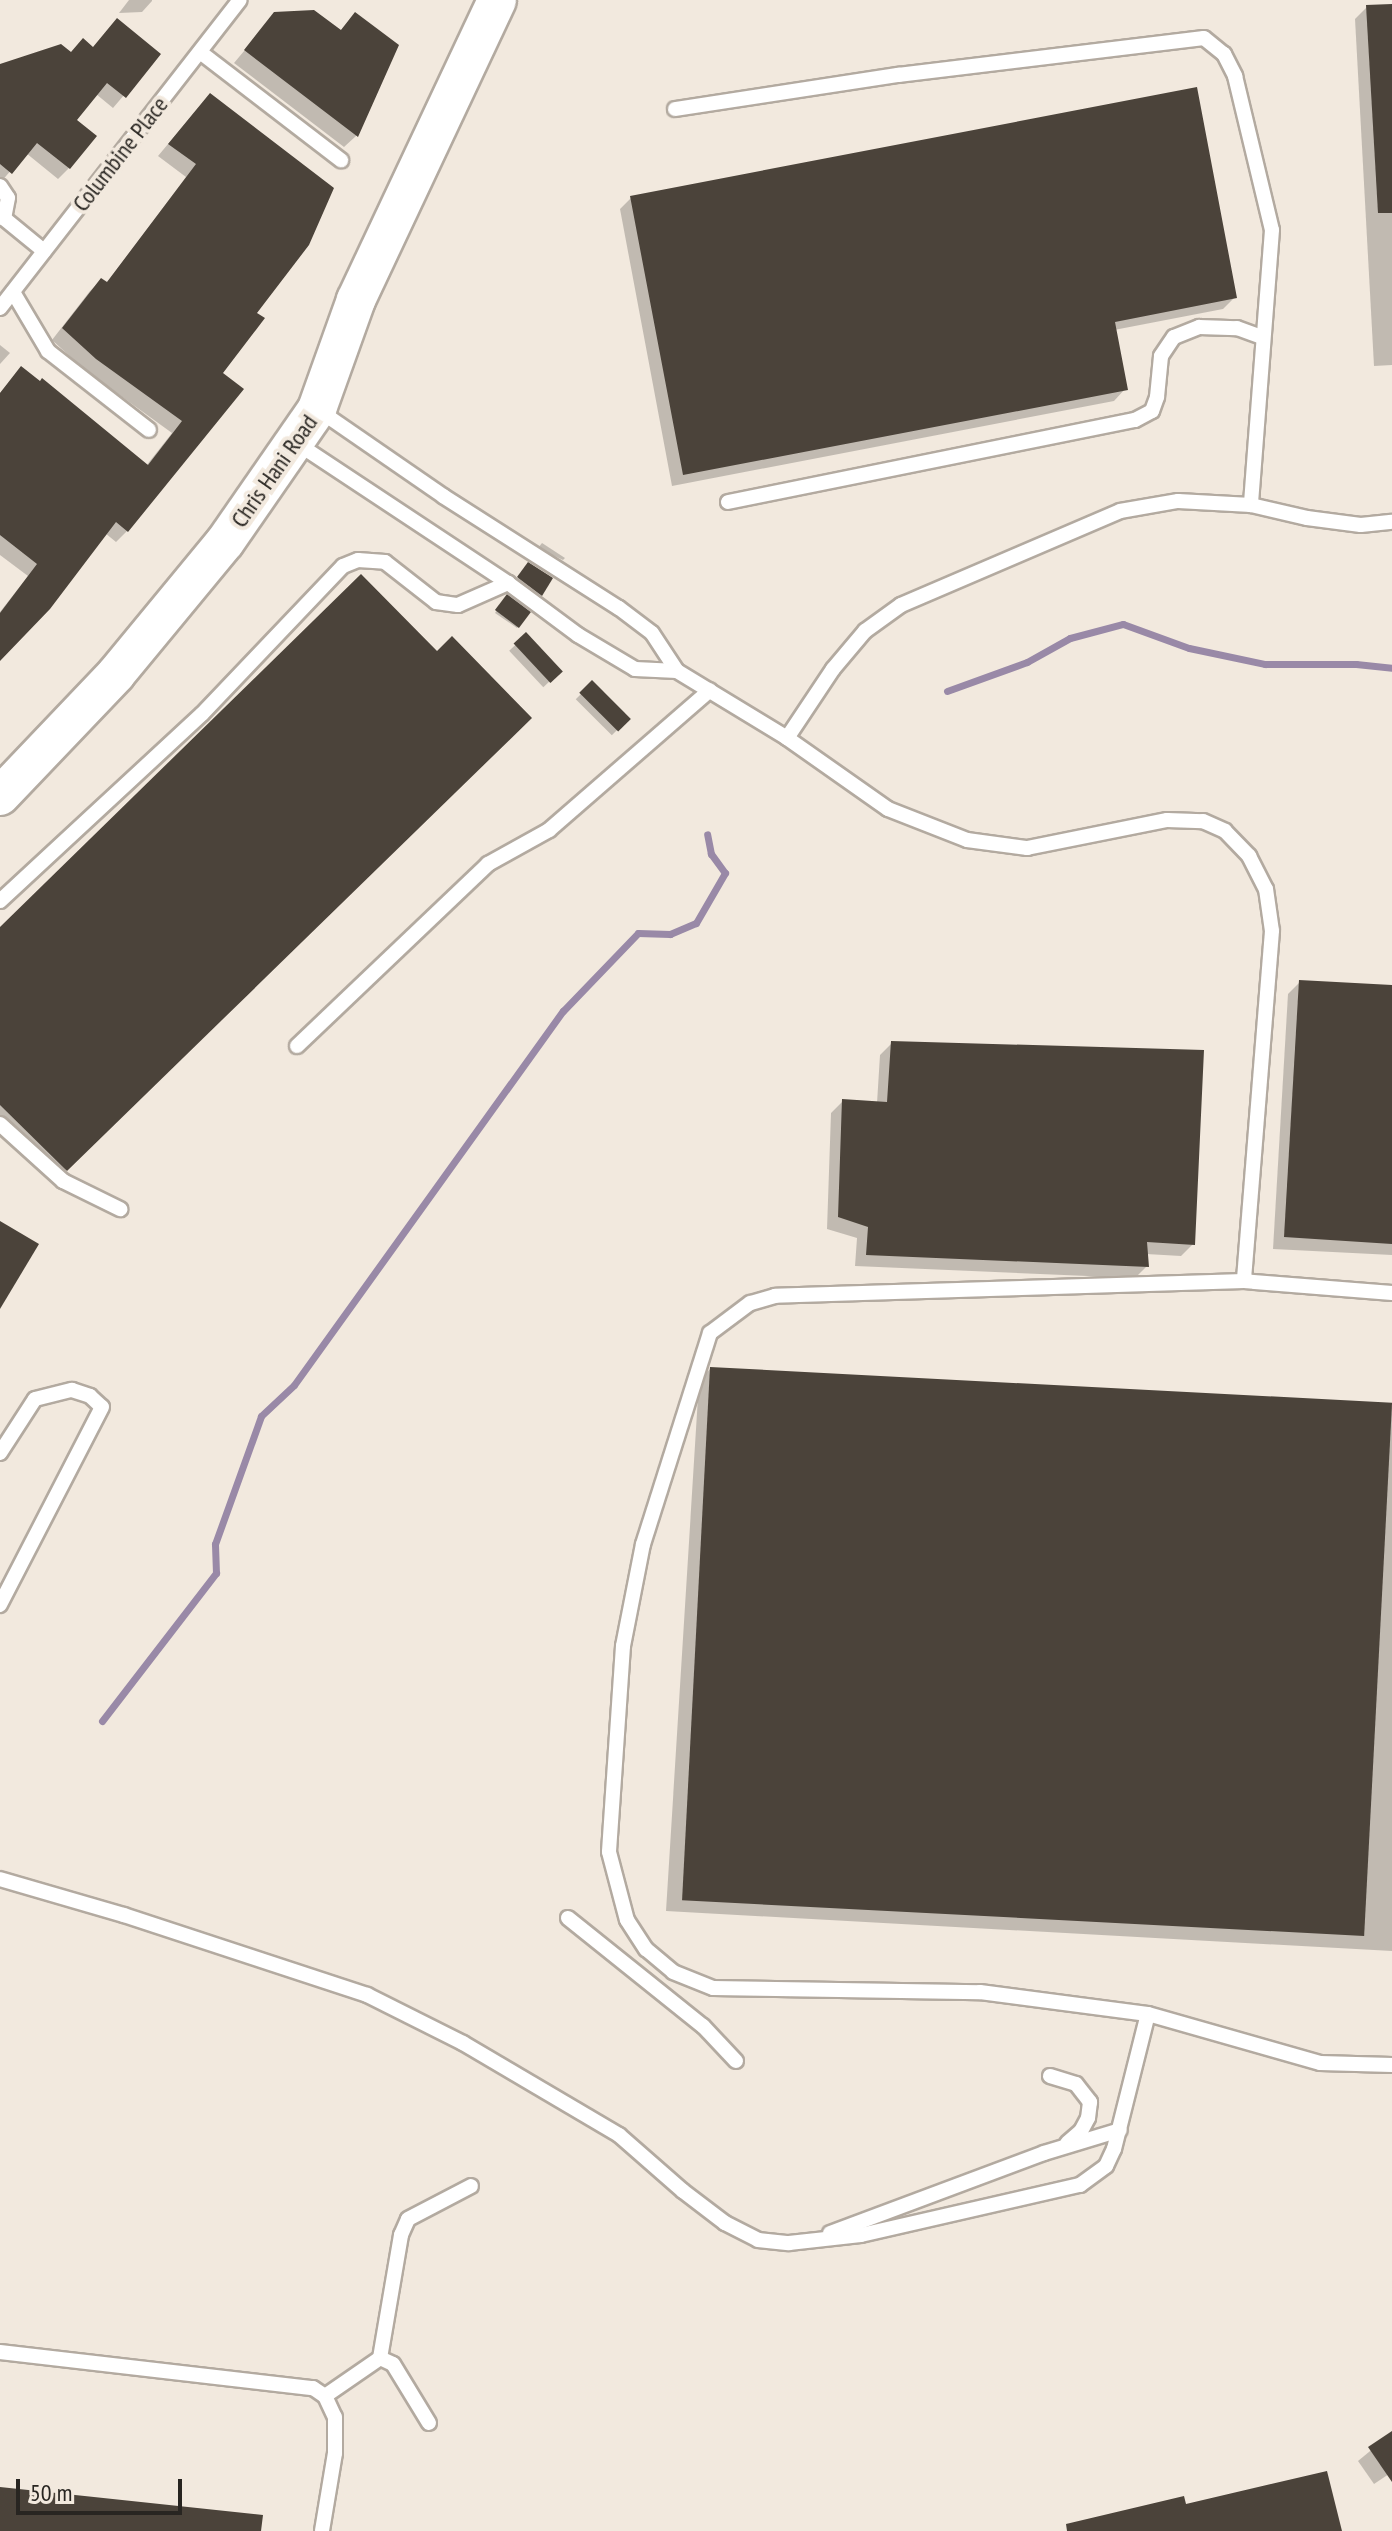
<!DOCTYPE html>
<style>
body{margin:0}
#map{position:relative;width:1392px;height:2531px;overflow:hidden;background:#f2e9de;font-family:"PT Sans Narrow",sans-serif}
div>[style]{position:absolute}
.shadow>*{inset:0;background:#0003;transform-origin:0 0}
.stream>*{height:7px;margin:-3.5px;padding:0 3.5px;transform-origin:3.5px;border-radius:3.5px;background:#9989a7}
.building>*{inset:0;background:#4b433a;transform-origin:0 0}
.roads{filter:drop-shadow(2px 0 #b3aaa0) drop-shadow(-2px 0 #b3aaa0) drop-shadow(0 2px #b3aaa0) drop-shadow(0 -2px #b3aaa0)}
.lane>*{height:14px;margin:-7px;padding:0 7px;transform-origin:7px;border-radius:7px;background:#fff}
.secondary>*{height:38px;margin:-19px;padding:0 19px;transform-origin:19px;border-radius:19px;background:#fff}
span{translate:-50% -50%;white-space:nowrap;text-align:center;line-height:1.15;-webkit-text-stroke:8px #f2e9de;paint-order:stroke}
.street-label{font-size:24px;color:#282521}
.scale{position:absolute;left:16px;top:2479px;width:166px;height:36px;box-sizing:border-box;border:4px solid #282521;border-top:0;padding-left:10px;font-size:24px;line-height:28px;white-space:nowrap;color:#282521;-webkit-text-stroke:6px #f2e9de;paint-order:stroke}
</style>
<div id="map">
<div class="shadow">
<i style="clip-path:polygon(129px 0,152px 0,152px 1px,142px 12px,119px 13px)"></i>
<i style="clip-path:polygon(1392px 6px,1392px 365px,1374px 366px,1355px 19px,1367px 7px)"></i>
<i style="clip-path:polygon(275px 14px,340px 31px,355px 14px,397px 46px,356px 136px,344px 147px,234px 63px)"></i>
<i style="clip-path:polygon(92px 49px,159px 54px,113px 108px,96px 94px,75px 120px,69px 168px,58px 179px,26px 153px,0 183px,0 66px)"></i>
<i style="clip-path:polygon(199px 107px,254px 313px,127px 531px,116px 542px,105px 533px,0 659px,0 612px,28px 576px,0 555px,0 393px,21px 369px,146px 466px,172px 433px,85px 370px,52px 340px,90px 291px,102px 280px,106px 284px,186px 177px,158px 156px)"></i>
<i style="clip-path:polygon(631px 198px,1235px 297px,1223px 309px,1114px 330px,1125px 389px,1114px 401px,672px 486px,620px 209px)"></i>
<i style="clip-path:polygon(0 345px,10px 353px,0 364px)"></i>
<i style="clip-path:polygon(542px 543px,565px 558px,563px 560px,538px 548px)"></i>
<i style="clip-path:polygon(526px 566px,540px 594px,538px 596px,517px 580px)"></i>
<i style="clip-path:polygon(505px 599px,519px 626px,517px 628px,495px 613px)"></i>
<i style="left:526px;top:635px;width:50px;height:23px;rotate:47deg"></i>
<i style="clip-path:polygon(437px 654px,529px 718px,54px 1181px,0 1127px,0 930px)"></i>
<i style="left:592px;top:683px;width:51px;height:23px;rotate:45deg"></i>
<i style="clip-path:polygon(1300px 982px,1392px 987px,1392px 1255px,1273px 1249px,1288px 994px)"></i>
<i style="clip-path:polygon(892px 1043px,1193px 1244px,1181px 1256px,1146px 1254px,1147px 1266px,1135px 1278px,855px 1266px,857px 1238px,827px 1229px,831px 1113px,843px 1101px,877px 1103px,880px 1055px)"></i>
<i style="clip-path:polygon(710px 1369px,1392px 1406px,1392px 1951px,666px 1911px,699px 1381px)"></i>
<i style="clip-path:polygon(1392px 2433px,1392px 2472px,1374px 2484px,1358px 2461px)"></i>
</div>
<div class="stream">
<i style="left:947px;top:691px;width:85px;rotate:-19.9deg"></i>
<i style="left:1027px;top:662px;width:49px;rotate:-29.2deg"></i>
<i style="left:1070px;top:638px;width:55px;rotate:-14.8deg"></i>
<i style="left:1123px;top:624px;width:70px;rotate:20deg"></i>
<i style="left:1189px;top:648px;width:78px;rotate:11.9deg"></i>
<i style="left:1265px;top:664px;width:91px"></i>
<i style="left:1356px;top:664px;width:36px;rotate:6deg"></i>
<i style="left:102px;top:1721px;width:187px;rotate:-52.4deg"></i>
<i style="left:216px;top:1573px;width:29px;rotate:-92deg"></i>
<i style="left:215px;top:1544px;width:136px;rotate:-70.2deg"></i>
<i style="left:261px;top:1416px;width:45px;rotate:-43.2deg"></i>
<i style="left:294px;top:1385px;width:461px;rotate:-54.3deg"></i>
<i style="left:563px;top:1011px;width:108px;rotate:-46.1deg"></i>
<i style="left:638px;top:933px;width:32px;rotate:2deg"></i>
<i style="left:670px;top:934px;width:28px;rotate:-23deg"></i>
<i style="left:696px;top:923px;width:58px;rotate:-59.9deg"></i>
<i style="left:725px;top:873px;width:24px;rotate:-126deg"></i>
<i style="left:711px;top:854px;width:20px;rotate:-101deg"></i>
</div>
<div class="building">
<i style="clip-path:polygon(1392px 4px,1392px 213px,1378px 213px,1366px 5px)"></i>
<i style="clip-path:polygon(314px 10px,341px 30px,355px 12px,399px 45px,358px 137px,244px 50px,274px 12px)"></i>
<i style="clip-path:polygon(117px 18px,161px 54px,126px 98px,107px 83px,77px 120px,97px 136px,70px 169px,37px 143px,12px 174px,0 164px,0 64px,61px 44px,71px 52px,83px 38px,93px 47px)"></i>
<i style="clip-path:polygon(1197px 87px,1237px 298px,1115px 322px,1128px 390px,683px 475px,630px 196px)"></i>
<i style="clip-path:polygon(210px 93px,334px 188px,309px 245px,257px 313px,265px 318px,223px 373px,244px 389px,128px 532px,116px 522px,50px 609px,0 661px,0 613px,37px 564px,0 535px,0 393px,21px 366px,40px 381px,42px 378px,148px 465px,182px 421px,96px 359px,62px 328px,101px 278px,107px 282px,196px 164px,168px 144px)"></i>
<i style="clip-path:polygon(528px 562px,553px 578px,542px 596px,517px 577px)"></i>
<i style="clip-path:polygon(361px 574px,437px 651px,452px 636px,532px 718px,67px 1171px,0 1105px,0 927px)"></i>
<i style="left:507px;top:594px;width:30px;height:20px;rotate:37deg"></i>
<i style="left:526px;top:632px;width:54px;height:17px;rotate:47deg"></i>
<i style="left:592px;top:680px;width:55px;height:18px;rotate:45deg"></i>
<i style="clip-path:polygon(1299px 980px,1392px 985px,1392px 1244px,1284px 1237px)"></i>
<i style="clip-path:polygon(891px 1041px,1204px 1050px,1195px 1245px,1147px 1242px,1149px 1267px,866px 1255px,868px 1227px,838px 1217px,842px 1099px,887px 1102px)"></i>
<i style="clip-path:polygon(0 1221px,39px 1244px,0 1309px)"></i>
<i style="left:710px;top:1367px;width:683px;height:534px;rotate:3deg"></i>
<i style="clip-path:polygon(1392px 2431px,1392px 2482px,1368px 2447px)"></i>
<i style="clip-path:polygon(1327px 2471px,1342px 2531px,1067px 2531px,1066px 2524px,1184px 2496px,1186px 2504px)"></i>
<i style="clip-path:polygon(0 2487px,263px 2515px,261px 2531px,0 2531px)"></i>
</div>
<div class="roads">
<div class="lane">
<i style="left:200px;top:52px;width:178px;rotate:37.5deg"></i>
<i style="left:675px;top:109px;width:226px;rotate:-8.7deg"></i>
<i style="left:898px;top:75px;width:308px;rotate:-6.9deg"></i>
<i style="left:1204px;top:38px;width:26px;rotate:39deg"></i>
<i style="left:1224px;top:54px;width:25px;rotate:63deg"></i>
<i style="left:1235px;top:76px;width:158px;rotate:76.5deg"></i>
<i style="left:1272px;top:230px;width:276px;rotate:94.4deg"></i>
<i style="left:0;top:186px;width:14px;rotate:56deg"></i>
<i style="left:8px;top:198px;width:21px;rotate:101deg"></i>
<i style="left:0;top:215px;width:57px;rotate:39.3deg"></i>
<i style="left:13px;top:292px;width:69px;rotate:59.3deg"></i>
<i style="left:48px;top:351px;width:128px;rotate:38deg"></i>
<i style="left:0;top:308px;width:390px;rotate:-52.1deg"></i>
<i style="left:317px;top:409px;width:153px;rotate:34.6deg"></i>
<i style="left:443px;top:496px;width:209px;rotate:32.5deg"></i>
<i style="left:619px;top:608px;width:41px;rotate:37.1deg"></i>
<i style="left:652px;top:633px;width:45px;rotate:56.7deg"></i>
<i style="left:677px;top:671px;width:129px;rotate:31.3deg"></i>
<i style="left:787px;top:738px;width:83px;rotate:-56.3deg"></i>
<i style="left:833px;top:669px;width:50px;rotate:-49.9deg"></i>
<i style="left:865px;top:631px;width:44px;rotate:-35.8deg"></i>
<i style="left:901px;top:605px;width:238px;rotate:-23.2deg"></i>
<i style="left:1120px;top:511px;width:59px;rotate:-9.8deg"></i>
<i style="left:1178px;top:501px;width:73px;rotate:3.1deg"></i>
<i style="left:1251px;top:505px;width:57px;rotate:13.1deg"></i>
<i style="left:1307px;top:518px;width:54px;rotate:7.4deg"></i>
<i style="left:1361px;top:525px;width:31px;rotate:-6deg"></i>
<i style="left:295px;top:442px;width:255px;rotate:33.5deg"></i>
<i style="left:508px;top:583px;width:87px;rotate:36.6deg"></i>
<i style="left:578px;top:635px;width:66px;rotate:30.8deg"></i>
<i style="left:635px;top:669px;width:42px;rotate:2.7deg"></i>
<i style="left:728px;top:502px;width:415px;rotate:-11.4deg"></i>
<i style="left:1135px;top:420px;width:19px;rotate:-28deg"></i>
<i style="left:1152px;top:411px;width:15px;rotate:-70deg"></i>
<i style="left:1157px;top:397px;width:41px;rotate:-84.4deg"></i>
<i style="left:1161px;top:356px;width:23px;rotate:-56deg"></i>
<i style="left:1174px;top:337px;width:27px;rotate:-22deg"></i>
<i style="left:1199px;top:327px;width:38px;rotate:2deg"></i>
<i style="left:1237px;top:328px;width:27px;rotate:20deg"></i>
<i style="left:787px;top:738px;width:123px;rotate:35.1deg"></i>
<i style="left:888px;top:809px;width:85px;rotate:21.4deg"></i>
<i style="left:967px;top:840px;width:61px;rotate:7.6deg"></i>
<i style="left:1027px;top:848px;width:143px;rotate:-11.3deg"></i>
<i style="left:1167px;top:820px;width:36px;rotate:2deg"></i>
<i style="left:1203px;top:821px;width:24px;rotate:24deg"></i>
<i style="left:1225px;top:831px;width:35px;rotate:46deg"></i>
<i style="left:1249px;top:856px;width:37px;rotate:63deg"></i>
<i style="left:1266px;top:889px;width:42px;rotate:81.9deg"></i>
<i style="left:1272px;top:931px;width:351px;rotate:94.6deg"></i>
<i style="left:0;top:901px;width:275px;rotate:-42.8deg"></i>
<i style="left:202px;top:714px;width:204px;rotate:-46.4deg"></i>
<i style="left:343px;top:566px;width:16px;rotate:-22deg"></i>
<i style="left:358px;top:560px;width:27px;rotate:4deg"></i>
<i style="left:385px;top:562px;width:65px;rotate:38.1deg"></i>
<i style="left:436px;top:602px;width:22px;rotate:8deg"></i>
<i style="left:458px;top:605px;width:55px;rotate:-23.7deg"></i>
<i style="left:297px;top:1046px;width:264px;rotate:-43.6deg"></i>
<i style="left:488px;top:864px;width:70px;rotate:-29.1deg"></i>
<i style="left:549px;top:830px;width:213px;rotate:-41deg"></i>
<i style="left:0;top:1124px;width:85px;rotate:42.1deg"></i>
<i style="left:63px;top:1181px;width:64px;rotate:26.2deg"></i>
<i style="left:1392px;top:1293px;width:148px;rotate:-175.4deg"></i>
<i style="left:1244px;top:1281px;width:469px;rotate:178.2deg"></i>
<i style="left:775px;top:1296px;width:26px;rotate:164deg"></i>
<i style="left:750px;top:1303px;width:50px;rotate:143.1deg"></i>
<i style="left:710px;top:1333px;width:221px;rotate:107.6deg"></i>
<i style="left:643px;top:1544px;width:104px;rotate:101.1deg"></i>
<i style="left:623px;top:1646px;width:206px;rotate:93.9deg"></i>
<i style="left:609px;top:1852px;width:70px;rotate:75.2deg"></i>
<i style="left:627px;top:1920px;width:35px;rotate:57deg"></i>
<i style="left:646px;top:1949px;width:35px;rotate:40deg"></i>
<i style="left:673px;top:1972px;width:43px;rotate:21.8deg"></i>
<i style="left:713px;top:1988px;width:267px;rotate:0.9deg"></i>
<i style="left:980px;top:1992px;width:169px;rotate:7.5deg"></i>
<i style="left:1148px;top:2014px;width:179px;rotate:15.9deg"></i>
<i style="left:1320px;top:2063px;width:72px;rotate:1.6deg"></i>
<i style="left:0;top:1453px;width:64px;rotate:-57.1deg"></i>
<i style="left:35px;top:1399px;width:38px;rotate:-14deg"></i>
<i style="left:72px;top:1390px;width:19px;rotate:18deg"></i>
<i style="left:90px;top:1396px;width:16px;rotate:43deg"></i>
<i style="left:102px;top:1407px;width:223px;rotate:117.3deg"></i>
<i style="left:0;top:1879px;width:129px;rotate:16.2deg"></i>
<i style="left:124px;top:1915px;width:256px;rotate:18.2deg"></i>
<i style="left:367px;top:1995px;width:107px;rotate:26.6deg"></i>
<i style="left:463px;top:2043px;width:181px;rotate:30.5deg"></i>
<i style="left:619px;top:2135px;width:85px;rotate:41.2deg"></i>
<i style="left:683px;top:2191px;width:53px;rotate:37.3deg"></i>
<i style="left:725px;top:2223px;width:37px;rotate:27deg"></i>
<i style="left:758px;top:2240px;width:31px;rotate:6deg"></i>
<i style="left:789px;top:2243px;width:72px;rotate:-6.3deg"></i>
<i style="left:861px;top:2235px;width:225px;rotate:-12.9deg"></i>
<i style="left:1080px;top:2185px;width:32px;rotate:-36deg"></i>
<i style="left:1106px;top:2166px;width:19px;rotate:-65deg"></i>
<i style="left:1114px;top:2149px;width:139px;rotate:-75.9deg"></i>
<i style="left:568px;top:1918px;width:173px;rotate:38.7deg"></i>
<i style="left:703px;top:2026px;width:48px;rotate:46.7deg"></i>
<i style="left:1050px;top:2076px;width:27px;rotate:17deg"></i>
<i style="left:1076px;top:2084px;width:23px;rotate:52deg"></i>
<i style="left:1090px;top:2102px;width:16px;rotate:97deg"></i>
<i style="left:1088px;top:2118px;width:15px;rotate:118deg"></i>
<i style="left:1081px;top:2131px;width:18px;rotate:139deg"></i>
<i style="left:830px;top:2233px;width:228px;rotate:-20.5deg"></i>
<i style="left:1044px;top:2153px;width:79px;rotate:-16.8deg"></i>
<i style="left:0;top:2352px;width:315px;rotate:6.6deg"></i>
<i style="left:313px;top:2388px;width:14px;rotate:34deg"></i>
<i style="left:325px;top:2396px;width:23px;rotate:65deg"></i>
<i style="left:335px;top:2417px;width:36px;rotate:90deg"></i>
<i style="left:335px;top:2453px;width:79px;rotate:99.5deg"></i>
<i style="left:380px;top:2358px;width:14px;rotate:25deg"></i>
<i style="left:393px;top:2364px;width:69px;rotate:58.6deg"></i>
<i style="left:325px;top:2396px;width:67px;rotate:-34.6deg"></i>
<i style="left:380px;top:2358px;width:125px;rotate:-80.3deg"></i>
<i style="left:401px;top:2235px;width:17px;rotate:-66deg"></i>
<i style="left:408px;top:2219px;width:71px;rotate:-27.6deg"></i>
</div>
<div class="secondary">
<i style="left:0;top:796px;width:168px;rotate:-46.4deg"></i>
<i style="left:116px;top:674px;width:171px;rotate:-50.5deg"></i>
<i style="left:225px;top:542px;width:162px;rotate:-55.3deg"></i>
<i style="left:317px;top:409px;width:116px;rotate:-70.3deg"></i>
<i style="left:356px;top:300px;width:331px;rotate:-64.8deg"></i>
</div>
</div>
<div class="street-label">
<span style="left:120px;top:154px;rotate:-52deg">Columbine Place</span>
<span style="left:274px;top:471px;rotate:-55deg">Chris Hani Road</span>
</div>
<div class="scale">50 m</div>
</div>
